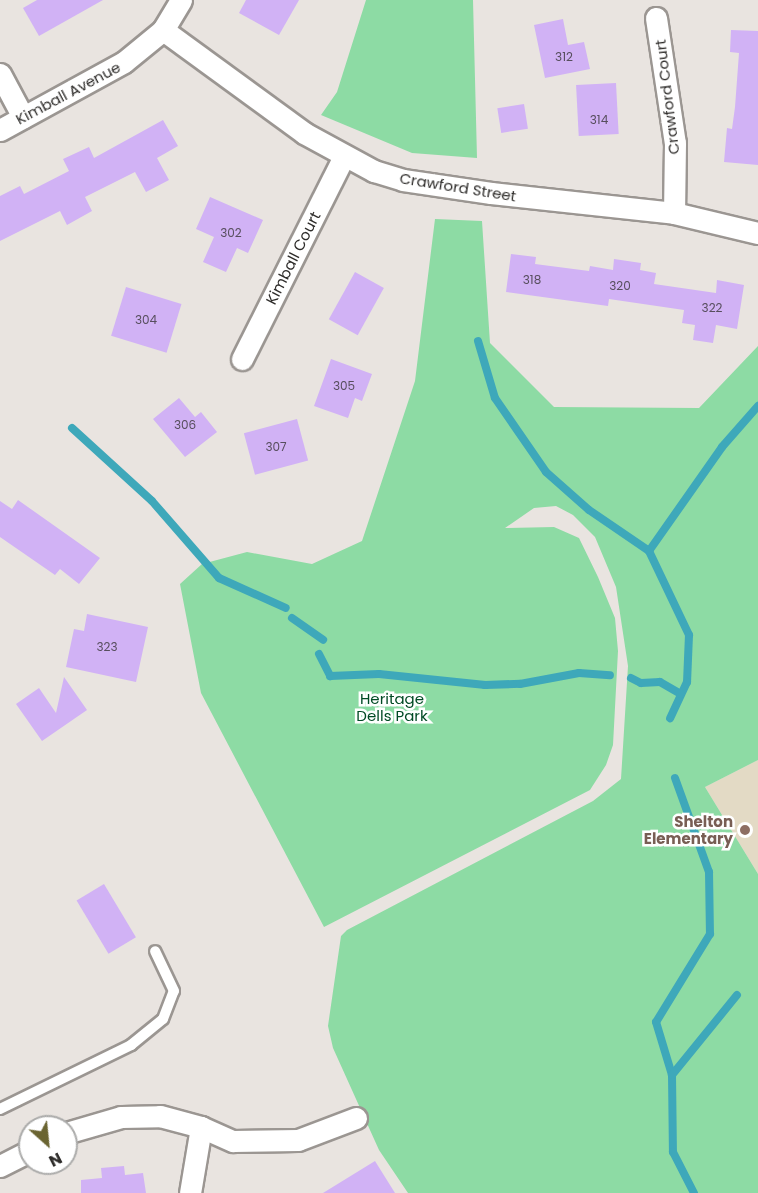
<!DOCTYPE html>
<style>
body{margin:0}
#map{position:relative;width:758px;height:1193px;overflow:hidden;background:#e9e4e0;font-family:Poppins,sans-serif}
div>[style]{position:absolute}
.education>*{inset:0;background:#e3dac5}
.green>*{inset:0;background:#8ddba4}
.stream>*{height:8px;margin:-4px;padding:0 4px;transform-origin:4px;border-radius:4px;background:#3ea8ba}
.building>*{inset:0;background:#d1b2f5;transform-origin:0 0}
.roads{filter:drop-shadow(2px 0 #9b9692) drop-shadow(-2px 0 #9b9692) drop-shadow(0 2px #9b9692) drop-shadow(0 -2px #9b9692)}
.lane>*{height:10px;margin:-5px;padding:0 5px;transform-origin:5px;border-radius:5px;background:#fff}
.street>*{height:21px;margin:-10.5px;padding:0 10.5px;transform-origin:10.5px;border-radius:10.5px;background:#fff}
.dots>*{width:16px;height:16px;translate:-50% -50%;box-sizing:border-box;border:3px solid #fff;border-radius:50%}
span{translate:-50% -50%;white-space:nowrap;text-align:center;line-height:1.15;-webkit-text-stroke:5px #fff;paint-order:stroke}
.number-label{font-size:12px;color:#574e5d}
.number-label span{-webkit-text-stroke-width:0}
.street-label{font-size:15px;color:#2e2c2a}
.park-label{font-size:15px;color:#014a24}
.education-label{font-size:15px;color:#785e54;font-weight:700}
.right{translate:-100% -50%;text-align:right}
.north{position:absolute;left:18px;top:1115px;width:60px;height:60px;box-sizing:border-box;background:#fff;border:2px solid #ababaa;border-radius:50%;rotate:153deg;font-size:16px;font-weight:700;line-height:24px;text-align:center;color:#2e2c2a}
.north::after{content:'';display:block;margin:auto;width:21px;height:27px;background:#6a6431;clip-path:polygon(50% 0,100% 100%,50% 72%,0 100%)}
</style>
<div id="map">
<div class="education">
<i style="clip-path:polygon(758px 760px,758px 874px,705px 787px)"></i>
</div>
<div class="green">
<i style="clip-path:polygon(366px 0,473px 0,477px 158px,412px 153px,321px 115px,337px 92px)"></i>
<i style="clip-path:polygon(435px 219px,482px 221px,490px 343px,554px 407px,699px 408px,758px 346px,758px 760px,705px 787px,758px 874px,758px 1193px,408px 1193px,379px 1150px,333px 1048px,328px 1026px,341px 936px,347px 930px,593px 801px,621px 779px,628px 666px,616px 587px,595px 537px,573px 515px,556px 506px,534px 508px,505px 528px,554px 527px,579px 538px,598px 577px,615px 618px,618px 651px,613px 745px,606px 765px,590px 790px,324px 927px,201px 693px,180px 584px,202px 564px,247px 552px,312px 564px,362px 541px,415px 381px)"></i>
</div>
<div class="stream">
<i style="left:478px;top:341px;width:59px;rotate:73.4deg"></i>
<i style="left:495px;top:398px;width:90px;rotate:55.4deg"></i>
<i style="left:546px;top:472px;width:57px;rotate:41.5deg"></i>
<i style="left:589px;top:510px;width:73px;rotate:34.3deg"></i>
<i style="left:649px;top:551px;width:93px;rotate:64.5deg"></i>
<i style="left:689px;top:635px;width:47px;rotate:92.4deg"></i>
<i style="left:687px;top:682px;width:40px;rotate:115deg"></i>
<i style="left:72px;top:428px;width:108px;rotate:42.4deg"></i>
<i style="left:152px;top:501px;width:102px;rotate:49deg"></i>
<i style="left:219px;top:578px;width:73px;rotate:24.1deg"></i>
<i style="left:649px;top:551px;width:127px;rotate:-54.9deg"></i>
<i style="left:722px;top:447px;width:55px;rotate:-48.7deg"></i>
<i style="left:292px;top:618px;width:38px;rotate:35deg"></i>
<i style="left:319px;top:654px;width:25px;rotate:63deg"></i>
<i style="left:330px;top:676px;width:49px;rotate:-2.3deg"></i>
<i style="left:379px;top:674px;width:107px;rotate:5.9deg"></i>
<i style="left:485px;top:685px;width:35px;rotate:-2deg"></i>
<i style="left:520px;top:684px;width:60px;rotate:-10.6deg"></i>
<i style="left:579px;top:673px;width:31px;rotate:4deg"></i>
<i style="left:631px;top:678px;width:11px;rotate:27deg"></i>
<i style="left:641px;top:683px;width:19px;rotate:-3deg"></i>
<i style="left:660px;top:682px;width:24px;rotate:30deg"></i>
<i style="left:675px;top:778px;width:100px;rotate:70.1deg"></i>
<i style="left:709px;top:872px;width:62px;rotate:89.1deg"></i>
<i style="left:710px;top:934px;width:103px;rotate:121.5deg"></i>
<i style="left:656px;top:1022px;width:55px;rotate:73.2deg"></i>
<i style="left:672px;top:1075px;width:77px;rotate:89.3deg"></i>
<i style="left:673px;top:1152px;width:46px;rotate:62.9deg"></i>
<i style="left:672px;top:1075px;width:103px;rotate:-50.9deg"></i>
</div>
<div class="building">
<i style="clip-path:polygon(37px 0,103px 0,39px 36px,23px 8px)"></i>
<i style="clip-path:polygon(246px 0,299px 0,279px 35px,239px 13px)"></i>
<i style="clip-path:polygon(563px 19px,568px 45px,584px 42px,590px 69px,545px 78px,534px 25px)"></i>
<i style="clip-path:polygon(731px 30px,758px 31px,758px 165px,724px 162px,727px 128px,732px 129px,735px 107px,739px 53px,730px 52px)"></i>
<i style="left:616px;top:83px;width:51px;height:40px;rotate:87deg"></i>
<i style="left:524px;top:104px;width:25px;height:27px;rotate:81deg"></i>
<i style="clip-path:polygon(163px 120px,178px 146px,157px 158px,169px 180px,146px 192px,135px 172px,85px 197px,92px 211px,67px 225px,60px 211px,0 241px,0 196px,20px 186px,24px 194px,69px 171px,63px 159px,89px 147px,94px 158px)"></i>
<i style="clip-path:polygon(210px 197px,263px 220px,248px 253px,237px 248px,226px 272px,203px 262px,214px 237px,196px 229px)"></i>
<i style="clip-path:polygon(511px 254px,536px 257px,535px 264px,589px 271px,590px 266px,613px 270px,614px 259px,641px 263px,640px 270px,656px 273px,654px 284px,716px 293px,717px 280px,744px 285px,737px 329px,716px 325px,713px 343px,693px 340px,695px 325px,682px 323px,684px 310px,609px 299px,608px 306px,506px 292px)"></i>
<i style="left:355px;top:272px;width:33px;height:54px;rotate:29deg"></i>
<i style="left:126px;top:287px;width:58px;height:51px;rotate:17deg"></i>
<i style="clip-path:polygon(331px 359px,372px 374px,362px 401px,355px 398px,348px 418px,314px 406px)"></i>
<i style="clip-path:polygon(179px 398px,195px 417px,201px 412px,217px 432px,185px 457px,153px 419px)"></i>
<i style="left:297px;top:419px;width:43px;height:55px;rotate:75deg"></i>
<i style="clip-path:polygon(18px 500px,100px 558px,79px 584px,60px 569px,55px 575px,0 537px,0 501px,12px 509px)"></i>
<i style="clip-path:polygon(87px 614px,148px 627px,136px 682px,66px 667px,74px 629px,84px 631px)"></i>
<i style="clip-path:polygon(64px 677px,87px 710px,42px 741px,16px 704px,39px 688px,56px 713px)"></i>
<i style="left:104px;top:884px;width:62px;height:32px;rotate:59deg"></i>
<i style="clip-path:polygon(375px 1161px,395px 1193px,323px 1193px)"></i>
<i style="clip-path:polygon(124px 1166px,125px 1175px,143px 1173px,146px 1193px,81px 1193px,81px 1180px,102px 1178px,101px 1168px)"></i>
</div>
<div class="roads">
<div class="lane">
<i style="left:0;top:1109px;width:146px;rotate:-26deg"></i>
<i style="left:131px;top:1045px;width:41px;rotate:-39.1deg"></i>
<i style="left:163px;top:1019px;width:30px;rotate:-69deg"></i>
<i style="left:174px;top:991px;width:44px;rotate:-115.4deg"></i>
</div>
<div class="street">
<i style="left:656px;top:18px;width:126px;rotate:81.4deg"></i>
<i style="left:675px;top:143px;width:70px;rotate:90.8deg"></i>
<i style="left:163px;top:30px;width:175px;rotate:36.1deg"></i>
<i style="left:304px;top:133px;width:80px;rotate:28.5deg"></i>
<i style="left:374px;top:171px;width:30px;rotate:17deg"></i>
<i style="left:403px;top:180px;width:89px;rotate:8.4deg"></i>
<i style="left:491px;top:193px;width:184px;rotate:6.2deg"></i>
<i style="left:674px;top:213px;width:86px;rotate:13.4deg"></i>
<i style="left:0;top:74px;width:49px;rotate:61.9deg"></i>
<i style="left:0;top:130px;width:141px;rotate:-28.7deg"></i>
<i style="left:124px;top:62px;width:50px;rotate:-39.4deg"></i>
<i style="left:163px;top:30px;width:35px;rotate:-59deg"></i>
<i style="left:242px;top:359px;width:225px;rotate:-63.3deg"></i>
<i style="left:66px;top:1133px;width:57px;rotate:-16.2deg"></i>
<i style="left:121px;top:1117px;width:39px;rotate:-1deg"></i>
<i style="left:160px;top:1116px;width:42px;rotate:15deg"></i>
<i style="left:201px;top:1127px;width:35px;rotate:24deg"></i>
<i style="left:233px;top:1141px;width:65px;rotate:-0.9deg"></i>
<i style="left:298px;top:1140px;width:62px;rotate:-20.8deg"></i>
<i style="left:0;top:1166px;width:34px;rotate:-27deg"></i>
<i style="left:190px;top:1193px;width:67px;rotate:-80.5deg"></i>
</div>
</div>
<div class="dots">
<i style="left:745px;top:830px;background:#8d6e63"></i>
</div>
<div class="number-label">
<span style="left:564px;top:57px">312</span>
<span style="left:599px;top:120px">314</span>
<span style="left:231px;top:233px">302</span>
<span style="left:532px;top:280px">318</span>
<span style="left:620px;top:286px">320</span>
<span style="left:712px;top:308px">322</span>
<span style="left:146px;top:320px">304</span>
<span style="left:344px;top:386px">305</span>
<span style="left:185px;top:425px">306</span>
<span style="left:276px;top:447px">307</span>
<span style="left:107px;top:647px">323</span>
</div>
<div class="street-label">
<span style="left:68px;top:93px;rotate:-28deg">Kimball Avenue</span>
<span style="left:667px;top:97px;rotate:-97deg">Crawford Court</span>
<span style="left:458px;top:187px;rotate:9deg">Crawford Street</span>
<span style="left:293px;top:258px;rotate:-63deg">Kimball Court</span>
</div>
<div class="park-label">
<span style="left:392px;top:707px">Heritage<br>Dells Park</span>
</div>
<div class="education-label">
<span class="right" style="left:733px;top:830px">Shelton<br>Elementary</span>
</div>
<div class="north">N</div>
</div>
